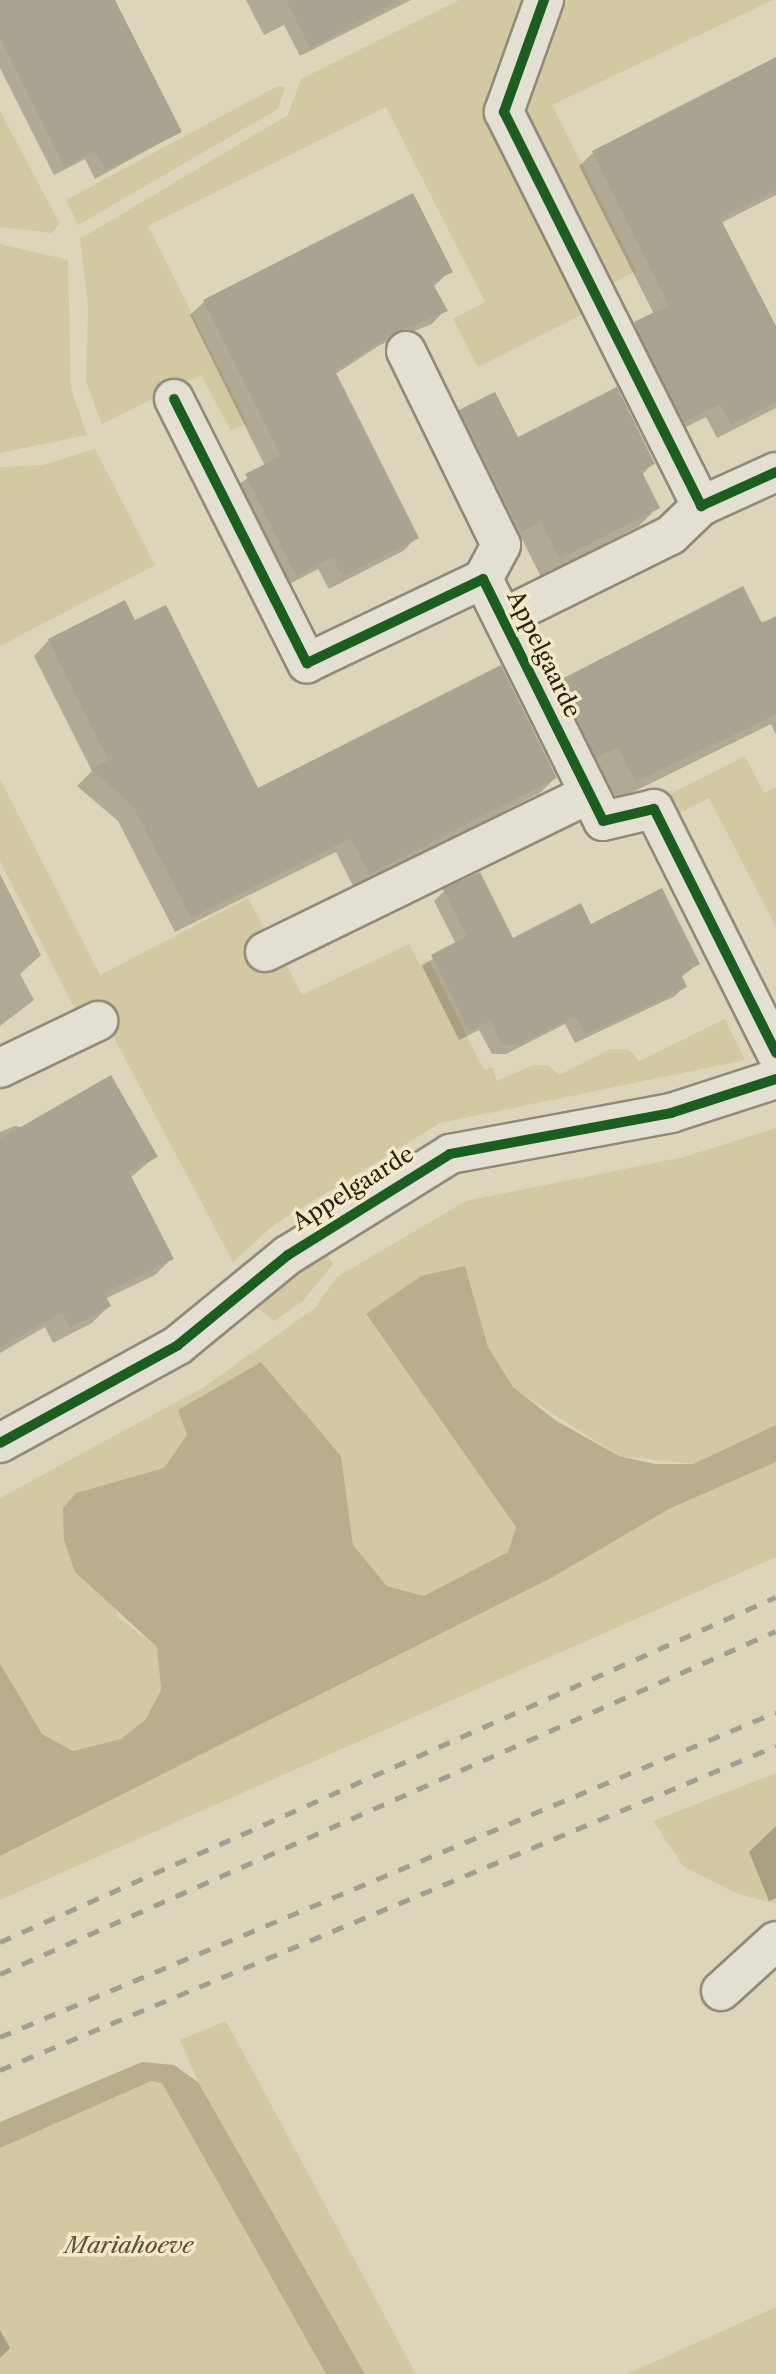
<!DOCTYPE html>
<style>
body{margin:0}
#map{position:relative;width:776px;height:2374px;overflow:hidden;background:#dcd5b9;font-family:"Libre Caslon Text",serif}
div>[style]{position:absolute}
.green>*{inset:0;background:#d2c8a2}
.water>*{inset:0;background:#b9ae8b}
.shadow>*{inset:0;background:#0003}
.building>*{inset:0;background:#a9a491}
.roads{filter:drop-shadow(2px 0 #8f8a79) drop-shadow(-2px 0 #8f8a79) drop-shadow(0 2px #8f8a79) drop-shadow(0 -2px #8f8a79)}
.minor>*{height:38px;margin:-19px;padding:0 19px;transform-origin:19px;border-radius:19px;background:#e3dfd2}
.rail>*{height:5px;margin-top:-2.5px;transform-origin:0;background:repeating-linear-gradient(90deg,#a19e92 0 12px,transparent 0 24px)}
.cycleway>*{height:10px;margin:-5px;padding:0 5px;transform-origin:5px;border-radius:5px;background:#1b5e20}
span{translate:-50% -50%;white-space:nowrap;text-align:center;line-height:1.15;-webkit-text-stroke:7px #f2e9c8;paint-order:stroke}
.street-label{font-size:23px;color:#2b2014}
.park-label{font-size:23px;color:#5b4f39;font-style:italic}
</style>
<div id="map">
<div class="green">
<i style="clip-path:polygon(459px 0,527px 0,487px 97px,488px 114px,585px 313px,478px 367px,453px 319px,485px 302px,386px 107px,148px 226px,247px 423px,231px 431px,201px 375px,102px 424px,86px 382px,88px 307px,80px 239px,288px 115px,301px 79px)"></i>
<i style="clip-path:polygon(568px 0,773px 0,552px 105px,636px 271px,610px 285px,523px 108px)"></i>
<i style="clip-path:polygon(278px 86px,285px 88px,278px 109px,78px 225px,66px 200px)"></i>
<i style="clip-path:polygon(0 111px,60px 224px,51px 233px,0 227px)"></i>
<i style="clip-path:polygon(0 244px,68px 260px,71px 389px,87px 435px,0 453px)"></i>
<i style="clip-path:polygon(95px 449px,155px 565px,0 646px,0 467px,43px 465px)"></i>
<i style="clip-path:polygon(745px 756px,764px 793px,776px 787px,776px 927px,709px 798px,677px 814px,668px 795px)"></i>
<i style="clip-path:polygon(0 779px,100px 975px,248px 898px,266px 931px,250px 941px,266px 971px,285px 962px,302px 995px,409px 944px,420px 965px,428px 959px,484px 1070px,492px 1067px,497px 1081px,533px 1065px,548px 1065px,559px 1075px,611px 1049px,629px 1049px,639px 1061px,725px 1019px,745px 1060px,440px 1123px,275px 1224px,233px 1262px,96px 1004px,76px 1011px,0 861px)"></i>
<i style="clip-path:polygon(776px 1128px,776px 1425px,693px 1464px,619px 1456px,513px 1388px,488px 1347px,465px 1266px,366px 1315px,516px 1527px,508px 1553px,424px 1596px,387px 1586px,353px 1545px,341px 1456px,260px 1363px,187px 1435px,164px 1468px,76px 1493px,118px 1617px,157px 1647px,161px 1690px,146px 1719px,121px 1739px,73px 1751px,42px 1734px,0 1663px,0 1498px,204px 1387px,315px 1308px,337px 1277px,466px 1201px,684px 1157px)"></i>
<i style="clip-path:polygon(325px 1251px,333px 1264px,303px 1301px,274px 1321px,256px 1307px)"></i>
<i style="clip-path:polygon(776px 1462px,776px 1557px,0 1900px,0 1856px,553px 1577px,669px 1509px)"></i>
<i style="clip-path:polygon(776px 1773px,776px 1904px,736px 1893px,683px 1866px,653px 1821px)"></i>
<i style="clip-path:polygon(226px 2021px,416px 2374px,365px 2374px,198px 2082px,180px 2040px)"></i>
<i style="clip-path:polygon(141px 2072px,184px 2082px,348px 2374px,0 2374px,0 2134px)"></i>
<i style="clip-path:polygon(776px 2307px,776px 2374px,627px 2374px)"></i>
</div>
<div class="water">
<i style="clip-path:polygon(465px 1266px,488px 1347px,513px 1387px,555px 1420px,619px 1456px,655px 1464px,693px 1464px,776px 1425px,776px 1462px,669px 1509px,553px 1577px,0 1856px,0 1663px,42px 1734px,73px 1751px,121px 1739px,146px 1719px,161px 1690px,157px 1647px,75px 1572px,64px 1540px,63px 1508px,76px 1493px,164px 1468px,187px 1435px,178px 1410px,261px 1362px,341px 1456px,353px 1545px,387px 1586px,424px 1596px,508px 1552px,516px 1527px,366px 1314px,421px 1276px)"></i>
<i style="clip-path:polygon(142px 2062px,174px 2065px,198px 2082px,365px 2374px,326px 2374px,162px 2083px,151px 2081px,0 2148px,0 2122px)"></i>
</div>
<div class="shadow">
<i style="clip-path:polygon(0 0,113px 0,180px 132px,95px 179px,85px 159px,54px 175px,0 68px)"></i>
<i style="clip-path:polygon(246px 0,411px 0,300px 56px,284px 25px,264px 35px)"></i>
<i style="clip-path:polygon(776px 59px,776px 195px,721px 223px,776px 330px,776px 408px,717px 438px,706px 417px,670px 435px,621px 338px,654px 314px,579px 166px,593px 153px)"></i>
<i style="clip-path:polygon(450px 271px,433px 287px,445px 310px,432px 324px,380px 345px,334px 375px,417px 537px,403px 551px,329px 589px,318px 569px,282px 588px,232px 489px,265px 466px,190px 315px,204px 302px)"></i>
<i style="clip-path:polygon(460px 412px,517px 439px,653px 463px,642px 475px,658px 507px,639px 526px,541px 577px,522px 539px,502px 550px,442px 430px)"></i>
<i style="clip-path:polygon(776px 618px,776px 735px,771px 724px,617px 800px,599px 765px,577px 776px,540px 702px,559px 683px)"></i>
<i style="clip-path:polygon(134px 622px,258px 790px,555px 778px,540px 793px,354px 888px,336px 852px,175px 932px,118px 821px,77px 786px,92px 771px,34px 656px,49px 640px)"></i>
<i style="clip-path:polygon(0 874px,41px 955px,20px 974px,34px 1000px,0 1026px)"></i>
<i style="clip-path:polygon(444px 891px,513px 940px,591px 926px,698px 964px,680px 978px,685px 986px,675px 996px,575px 1043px,565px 1024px,506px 1054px,492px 1054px,479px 1030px,459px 1040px,422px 966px,456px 944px,434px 901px)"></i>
<i style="clip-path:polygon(15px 1126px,156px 1156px,130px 1178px,172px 1258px,155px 1275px,105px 1299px,109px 1306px,92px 1323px,53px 1343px,45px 1327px,0 1353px,0 1132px)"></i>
<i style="clip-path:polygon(776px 1826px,776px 1898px,769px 1901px,749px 1852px)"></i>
<i style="clip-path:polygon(0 2330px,10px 2348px,0 2358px)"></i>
</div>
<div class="building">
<i style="clip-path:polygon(0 0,115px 0,182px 132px,105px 170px,95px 151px,64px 166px,0 38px)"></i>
<i style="clip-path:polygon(286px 0,399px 0,310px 48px)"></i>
<i style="clip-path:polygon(776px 57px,776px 190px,720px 218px,776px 326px,776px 402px,731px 425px,720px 404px,684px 423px,634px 322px,669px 305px,592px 151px)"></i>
<i style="clip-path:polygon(413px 193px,453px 272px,432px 282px,448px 311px,396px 332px,335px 371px,419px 538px,343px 576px,332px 557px,296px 576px,245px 474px,281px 456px,203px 300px)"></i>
<i style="clip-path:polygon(617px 387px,655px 464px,641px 470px,660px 508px,560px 559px,541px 521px,521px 532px,459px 410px,495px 392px,518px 437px)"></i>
<i style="clip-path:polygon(743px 586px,762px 623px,776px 616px,776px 714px,636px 782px,618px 747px,596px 758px,558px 681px)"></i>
<i style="clip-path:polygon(125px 600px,135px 620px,166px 605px,258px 788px,501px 665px,557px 778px,369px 874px,351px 838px,191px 918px,133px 806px,91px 769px,109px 760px,48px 639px)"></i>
<i style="clip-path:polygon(480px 872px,513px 938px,581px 903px,591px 924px,662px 888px,700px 964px,681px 974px,687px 987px,585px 1035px,575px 1016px,518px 1045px,502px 1045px,490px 1021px,469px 1031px,431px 955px,467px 936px,443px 889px)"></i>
<i style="clip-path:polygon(111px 1075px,158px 1157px,129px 1172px,174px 1259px,104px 1293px,111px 1306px,70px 1328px,62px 1312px,0 1348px,0 1139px)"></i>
</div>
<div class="roads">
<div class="minor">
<i style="left:544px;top:0;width:119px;rotate:109.7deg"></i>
<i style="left:504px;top:112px;width:441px;rotate:63.4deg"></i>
<i style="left:701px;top:506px;width:82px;rotate:-24.4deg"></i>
<i style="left:406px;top:351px;width:216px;rotate:63.9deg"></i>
<i style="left:501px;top:545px;width:38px;rotate:118deg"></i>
<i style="left:174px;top:399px;width:296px;rotate:63.3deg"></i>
<i style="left:307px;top:663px;width:195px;rotate:-25.5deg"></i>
<i style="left:483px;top:579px;width:270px;rotate:63.6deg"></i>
<i style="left:603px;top:821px;width:52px;rotate:-13.2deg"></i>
<i style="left:654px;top:809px;width:273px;rotate:63.4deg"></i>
<i style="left:505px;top:617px;width:185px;rotate:-26.3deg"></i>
<i style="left:671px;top:535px;width:42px;rotate:-44deg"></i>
<i style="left:265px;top:952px;width:360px;rotate:-26deg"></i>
<i style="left:0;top:1068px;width:109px;rotate:-25.6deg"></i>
<i style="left:0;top:1443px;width:203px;rotate:-28.8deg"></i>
<i style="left:178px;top:1345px;width:142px;rotate:-39.3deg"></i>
<i style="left:288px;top:1255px;width:191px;rotate:-31.9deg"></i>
<i style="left:450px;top:1154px;width:225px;rotate:-10.5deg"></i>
<i style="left:671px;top:1113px;width:110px;rotate:-17.9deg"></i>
<i style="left:721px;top:1991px;width:74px;rotate:-42.3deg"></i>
</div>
</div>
<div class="rail">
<i style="left:0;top:1942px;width:849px;rotate:-23.97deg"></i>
<i style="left:0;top:1974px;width:848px;rotate:-23.85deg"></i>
<i style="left:0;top:2037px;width:841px;rotate:-22.72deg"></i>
<i style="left:0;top:2070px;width:841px;rotate:-22.66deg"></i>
</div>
<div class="cycleway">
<i style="left:544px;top:0;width:119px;rotate:109.7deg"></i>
<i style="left:504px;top:112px;width:441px;rotate:63.4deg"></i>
<i style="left:701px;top:506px;width:82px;rotate:-24.4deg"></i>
<i style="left:174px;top:399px;width:296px;rotate:63.3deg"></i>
<i style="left:307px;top:663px;width:195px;rotate:-25.5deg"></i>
<i style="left:483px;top:579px;width:270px;rotate:63.6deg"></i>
<i style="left:603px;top:821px;width:52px;rotate:-13.2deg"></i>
<i style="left:654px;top:809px;width:273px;rotate:63.4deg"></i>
<i style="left:0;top:1443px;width:203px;rotate:-28.8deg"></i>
<i style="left:178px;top:1345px;width:142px;rotate:-39.3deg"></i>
<i style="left:288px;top:1255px;width:191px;rotate:-31.9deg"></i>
<i style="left:450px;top:1154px;width:225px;rotate:-10.5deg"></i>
<i style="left:671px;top:1113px;width:110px;rotate:-17.9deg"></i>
</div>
<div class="street-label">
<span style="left:544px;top:654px;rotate:64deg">Appelgaarde</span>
<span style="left:353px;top:1188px;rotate:-32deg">Appelgaarde</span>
</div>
<div class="park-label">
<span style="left:129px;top:2245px">Mariahoeve</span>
</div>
</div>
